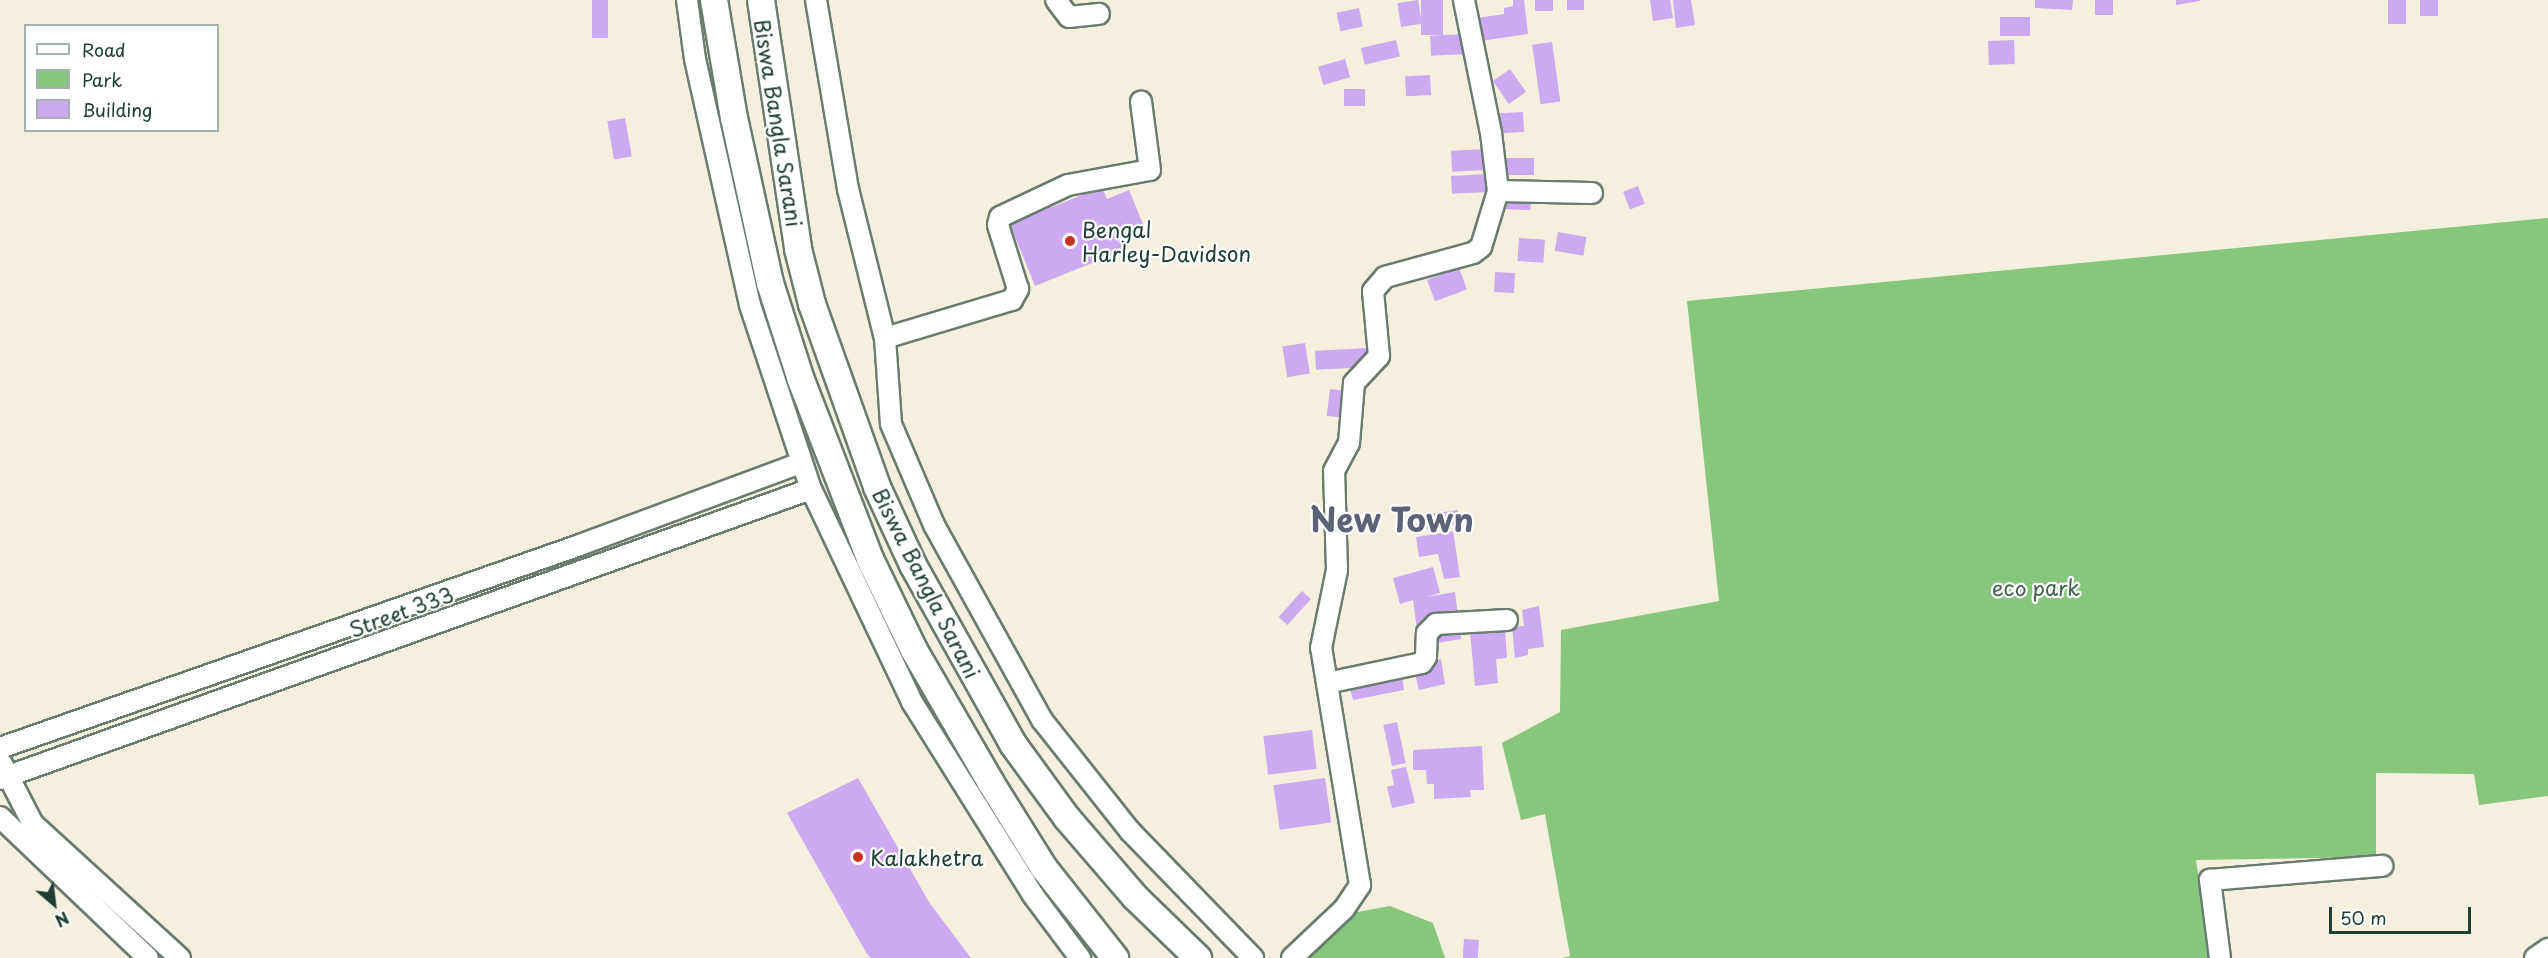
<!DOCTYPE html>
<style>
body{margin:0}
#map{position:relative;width:2548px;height:958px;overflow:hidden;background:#f5efdd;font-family:"Playpen Sans",sans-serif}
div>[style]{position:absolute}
.green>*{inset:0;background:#86c67d}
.building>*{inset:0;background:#cca9f0;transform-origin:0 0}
.roads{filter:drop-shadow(2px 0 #6a7b6f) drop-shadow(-2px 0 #6a7b6f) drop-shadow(0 2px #6a7b6f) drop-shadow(0 -2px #6a7b6f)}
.minor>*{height:20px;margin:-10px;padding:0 10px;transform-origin:10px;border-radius:10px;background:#fff}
.major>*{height:26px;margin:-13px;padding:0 13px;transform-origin:13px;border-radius:13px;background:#fff}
.dots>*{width:16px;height:16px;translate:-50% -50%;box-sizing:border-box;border:3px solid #fff;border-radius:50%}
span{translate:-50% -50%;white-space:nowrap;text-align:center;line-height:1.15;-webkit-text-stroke:4.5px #fff;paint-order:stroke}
.street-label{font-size:21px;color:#1f3d34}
.poi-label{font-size:21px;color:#1f3d34}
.left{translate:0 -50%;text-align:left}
.park-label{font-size:21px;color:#3e664a}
.town-label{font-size:33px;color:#5c6376;font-weight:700}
.legend{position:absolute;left:24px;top:24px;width:195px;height:108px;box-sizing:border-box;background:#fff;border:2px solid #a5b1ae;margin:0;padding:8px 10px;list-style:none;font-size:18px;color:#1f3d34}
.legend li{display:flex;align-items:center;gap:12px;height:30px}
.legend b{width:30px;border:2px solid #a5b1ae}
.north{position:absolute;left:24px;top:874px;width:60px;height:60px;-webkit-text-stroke:4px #fff;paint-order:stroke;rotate:152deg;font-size:16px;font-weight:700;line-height:24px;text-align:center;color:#1f3d34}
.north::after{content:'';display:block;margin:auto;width:21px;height:27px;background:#1f3d34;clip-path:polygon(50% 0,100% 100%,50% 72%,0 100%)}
.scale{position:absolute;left:2329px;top:907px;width:142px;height:27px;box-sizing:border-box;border:3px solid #1f3d34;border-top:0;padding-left:8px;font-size:18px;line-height:21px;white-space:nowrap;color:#1f3d34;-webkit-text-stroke:4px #fff;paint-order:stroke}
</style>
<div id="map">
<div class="green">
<i style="clip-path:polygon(2548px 218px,2548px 796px,2479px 805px,2474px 774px,2376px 773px,2376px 857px,2196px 860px,2211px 958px,1562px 958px,1570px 956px,1545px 814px,1521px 820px,1502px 743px,1560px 712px,1561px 630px,1719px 601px,1687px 301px)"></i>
<i style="clip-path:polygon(1390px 906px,1433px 923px,1445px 958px,1302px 958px,1341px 915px)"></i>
</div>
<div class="building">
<i style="left:592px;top:0;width:16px;height:38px"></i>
<i style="left:1418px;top:0;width:24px;height:21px;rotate:81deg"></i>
<i style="left:1421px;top:0;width:22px;height:35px"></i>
<i style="clip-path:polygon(1513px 0,1524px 0,1528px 34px,1474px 42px,1471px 19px,1504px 14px,1504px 8px,1513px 6px)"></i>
<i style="left:1535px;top:0;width:18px;height:11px"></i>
<i style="left:1567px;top:0;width:17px;height:10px"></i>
<i style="clip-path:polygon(1650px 0,1670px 0,1673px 18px,1653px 21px)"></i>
<i style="clip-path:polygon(1673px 0,1691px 0,1695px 25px,1676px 28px)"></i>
<i style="clip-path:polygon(2035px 0,2073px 0,2072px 10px,2035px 8px)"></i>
<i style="left:2095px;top:0;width:18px;height:15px"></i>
<i style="clip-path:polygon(2176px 0,2200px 0,2200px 1px,2176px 5px)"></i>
<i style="left:2388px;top:0;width:18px;height:24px"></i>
<i style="left:2420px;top:0;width:18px;height:16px"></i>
<i style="left:1359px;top:8px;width:19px;height:23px;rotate:78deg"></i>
<i style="left:2030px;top:17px;width:19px;height:30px;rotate:90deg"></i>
<i style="left:1465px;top:34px;width:20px;height:35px;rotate:87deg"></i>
<i style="left:1396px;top:40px;width:17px;height:36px;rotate:77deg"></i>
<i style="left:2014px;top:40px;width:24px;height:26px;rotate:88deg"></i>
<i style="left:1552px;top:42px;width:60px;height:20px;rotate:82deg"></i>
<i style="left:1345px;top:59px;width:19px;height:28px;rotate:74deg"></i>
<i style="left:1510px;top:69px;width:28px;height:21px;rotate:55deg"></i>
<i style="left:1430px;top:75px;width:20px;height:25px;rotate:87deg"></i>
<i style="left:1344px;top:89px;width:21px;height:17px"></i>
<i style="left:1523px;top:112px;width:20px;height:28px;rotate:87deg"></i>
<i style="left:625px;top:118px;width:39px;height:18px;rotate:80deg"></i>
<i style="left:1485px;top:149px;width:21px;height:34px;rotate:87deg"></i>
<i style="left:1534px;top:158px;width:17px;height:34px;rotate:90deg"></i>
<i style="left:1487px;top:174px;width:18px;height:36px;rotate:87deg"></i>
<i style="left:1638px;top:186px;width:19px;height:16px;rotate:69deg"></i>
<i style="clip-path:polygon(1102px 187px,1107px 199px,1129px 190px,1143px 224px,1120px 233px,1127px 249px,1035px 286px,1010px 224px)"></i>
<i style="left:1501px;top:193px;width:30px;height:16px;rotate:2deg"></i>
<i style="left:1558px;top:232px;width:29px;height:19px;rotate:10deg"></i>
<i style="left:1519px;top:238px;width:26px;height:23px;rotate:4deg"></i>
<i style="left:1459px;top:268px;width:23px;height:34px;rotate:70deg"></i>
<i style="left:1495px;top:272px;width:20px;height:20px;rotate:3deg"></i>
<i style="left:1305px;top:343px;width:31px;height:23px;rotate:81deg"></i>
<i style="left:1368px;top:348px;width:19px;height:53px;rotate:87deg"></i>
<i style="left:1330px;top:389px;width:17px;height:27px;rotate:7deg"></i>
<i style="left:1458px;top:510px;width:14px;height:36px;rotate:82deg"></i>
<i style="clip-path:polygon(1453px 531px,1460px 577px,1444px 579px,1438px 554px,1419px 557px,1416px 537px)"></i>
<i style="clip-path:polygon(1433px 567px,1440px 593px,1426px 597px,1455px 592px,1461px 639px,1419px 646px,1413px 600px,1400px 604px,1393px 578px)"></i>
<i style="left:1302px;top:591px;width:12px;height:35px;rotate:42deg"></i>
<i style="clip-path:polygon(1539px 606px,1544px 647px,1528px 649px,1528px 655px,1515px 658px,1512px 627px,1524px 626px,1522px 610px)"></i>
<i style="clip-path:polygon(1505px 629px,1507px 658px,1496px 659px,1498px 683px,1475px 686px,1470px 631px)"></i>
<i style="clip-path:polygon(1441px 659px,1445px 684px,1419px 690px,1415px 673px,1402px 674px,1404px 690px,1353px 700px,1347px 676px)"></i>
<i style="left:1397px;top:722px;width:42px;height:14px;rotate:78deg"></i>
<i style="left:1312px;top:730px;width:39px;height:49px;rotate:83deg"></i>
<i style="clip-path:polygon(1482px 746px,1484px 790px,1470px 790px,1471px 797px,1434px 799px,1434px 784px,1427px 784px,1426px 770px,1413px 770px,1413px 750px)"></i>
<i style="clip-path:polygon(1406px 767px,1415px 803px,1392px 808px,1387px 787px,1394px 785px,1391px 770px)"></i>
<i style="clip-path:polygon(858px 778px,929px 902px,971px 958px,871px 958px,867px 954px,787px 813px)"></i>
<i style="left:1325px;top:778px;width:45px;height:52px;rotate:82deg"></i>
<i style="left:1464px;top:939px;width:15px;height:19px;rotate:4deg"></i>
</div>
<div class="roads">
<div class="minor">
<i style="left:687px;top:0;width:60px;rotate:82.3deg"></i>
<i style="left:695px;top:59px;width:252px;rotate:77.4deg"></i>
<i style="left:750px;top:305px;width:194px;rotate:71.7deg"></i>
<i style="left:811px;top:489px;width:236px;rotate:64.6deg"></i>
<i style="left:912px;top:702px;width:228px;rotate:57.9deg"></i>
<i style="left:1033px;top:895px;width:79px;rotate:53.3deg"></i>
<i style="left:816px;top:0;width:192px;rotate:80.4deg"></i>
<i style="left:848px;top:189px;width:154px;rotate:76.1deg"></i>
<i style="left:885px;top:338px;width:86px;rotate:86deg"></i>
<i style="left:891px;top:424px;width:110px;rotate:66.9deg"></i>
<i style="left:934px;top:525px;width:223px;rotate:61deg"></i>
<i style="left:1042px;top:720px;width:142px;rotate:51.6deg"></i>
<i style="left:1130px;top:831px;width:177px;rotate:45.9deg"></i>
<i style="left:1056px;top:0;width:21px;rotate:53deg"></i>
<i style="left:1069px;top:17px;width:30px;rotate:-6deg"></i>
<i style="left:1498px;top:191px;width:94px;rotate:1.2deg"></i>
<i style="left:885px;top:338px;width:133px;rotate:-16.7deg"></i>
<i style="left:1012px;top:300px;width:13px;rotate:-61deg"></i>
<i style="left:1018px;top:289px;width:67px;rotate:-107.4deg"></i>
<i style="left:998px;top:225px;width:8px;rotate:-76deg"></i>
<i style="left:1000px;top:217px;width:75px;rotate:-25.2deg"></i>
<i style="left:1068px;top:185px;width:83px;rotate:-10.4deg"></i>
<i style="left:1150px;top:170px;width:69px;rotate:-97.5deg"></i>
<i style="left:1327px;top:683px;width:97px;rotate:-11.9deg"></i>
<i style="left:1422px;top:663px;width:7px;rotate:-56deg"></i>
<i style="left:1426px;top:657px;width:24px;rotate:-88deg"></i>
<i style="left:1427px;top:633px;width:13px;rotate:-45deg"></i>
<i style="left:1436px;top:624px;width:71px;rotate:-3.2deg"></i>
<i style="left:0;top:748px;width:614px;rotate:-19.29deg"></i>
<i style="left:580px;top:545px;width:236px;rotate:-20.4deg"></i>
<i style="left:2px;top:764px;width:68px;rotate:62.7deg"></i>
<i style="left:33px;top:824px;width:199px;rotate:42.4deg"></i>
<i style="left:0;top:779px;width:861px;rotate:-19.68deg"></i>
<i style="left:0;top:817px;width:204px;rotate:43.6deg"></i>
<i style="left:1292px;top:958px;width:71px;rotate:-43.3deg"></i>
<i style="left:1344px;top:909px;width:29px;rotate:-56deg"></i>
<i style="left:1360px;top:885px;width:240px;rotate:-99.3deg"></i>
<i style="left:1321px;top:648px;width:80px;rotate:-78.4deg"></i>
<i style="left:1337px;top:570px;width:99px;rotate:-91.7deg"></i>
<i style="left:1334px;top:471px;width:32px;rotate:-62deg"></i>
<i style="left:1349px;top:443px;width:60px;rotate:-85.2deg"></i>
<i style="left:1354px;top:383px;width:37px;rotate:-47deg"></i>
<i style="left:1379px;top:356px;width:65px;rotate:-95.3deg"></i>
<i style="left:1373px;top:291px;width:18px;rotate:-49deg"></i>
<i style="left:1385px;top:277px;width:91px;rotate:-15.3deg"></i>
<i style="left:1473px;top:253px;width:10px;rotate:-37deg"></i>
<i style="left:1481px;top:247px;width:59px;rotate:-73.1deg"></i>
<i style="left:1498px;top:191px;width:58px;rotate:-96.9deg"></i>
<i style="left:1491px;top:133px;width:136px;rotate:-101.5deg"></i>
<i style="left:2220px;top:958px;width:79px;rotate:-97.3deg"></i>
<i style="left:2210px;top:880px;width:173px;rotate:-4.7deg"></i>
<i style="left:2535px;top:958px;width:16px;rotate:-35deg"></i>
</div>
<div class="major">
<i style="left:714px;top:0;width:120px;rotate:80.4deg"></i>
<i style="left:734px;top:118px;width:169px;rotate:77.7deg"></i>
<i style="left:770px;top:283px;width:102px;rotate:72.3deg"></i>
<i style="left:801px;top:380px;width:192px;rotate:68.9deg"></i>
<i style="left:870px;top:559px;width:101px;rotate:64.2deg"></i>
<i style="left:914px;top:650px;width:154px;rotate:59.9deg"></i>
<i style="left:991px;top:783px;width:100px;rotate:58.1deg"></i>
<i style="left:1044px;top:868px;width:115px;rotate:51.7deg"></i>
<i style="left:761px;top:0;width:252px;rotate:81.5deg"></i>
<i style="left:798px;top:249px;width:57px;rotate:75.7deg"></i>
<i style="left:812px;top:304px;width:194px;rotate:70.4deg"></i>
<i style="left:877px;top:487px;width:86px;rotate:65.2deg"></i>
<i style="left:913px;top:565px;width:205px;rotate:60.8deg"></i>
<i style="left:1013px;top:744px;width:92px;rotate:53.9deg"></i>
<i style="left:1067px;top:818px;width:104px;rotate:49.3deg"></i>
<i style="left:1135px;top:897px;width:88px;rotate:44.1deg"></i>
</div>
</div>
<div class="dots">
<i style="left:1070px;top:241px;background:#c8321e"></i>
<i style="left:858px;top:857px;background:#c8321e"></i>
</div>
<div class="street-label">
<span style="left:779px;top:123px;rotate:81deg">Biswa Bangla Sarani</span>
<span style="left:927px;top:583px;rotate:63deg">Biswa Bangla Sarani</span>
<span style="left:401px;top:611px;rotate:-20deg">Street 333</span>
</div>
<div class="poi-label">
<span class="left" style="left:1082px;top:241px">Bengal<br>Harley-Davidson</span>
<span class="left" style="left:870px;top:857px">Kalakhetra</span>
</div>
<div class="park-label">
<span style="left:2036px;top:587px">eco park</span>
</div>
<div class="town-label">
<span style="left:1392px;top:519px">New Town</span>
</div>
<ul class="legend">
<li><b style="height:8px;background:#fff"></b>Road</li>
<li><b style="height:16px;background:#86c67d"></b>Park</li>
<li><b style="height:16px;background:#cca9f0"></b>Building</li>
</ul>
<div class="north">N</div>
<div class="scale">50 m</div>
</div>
